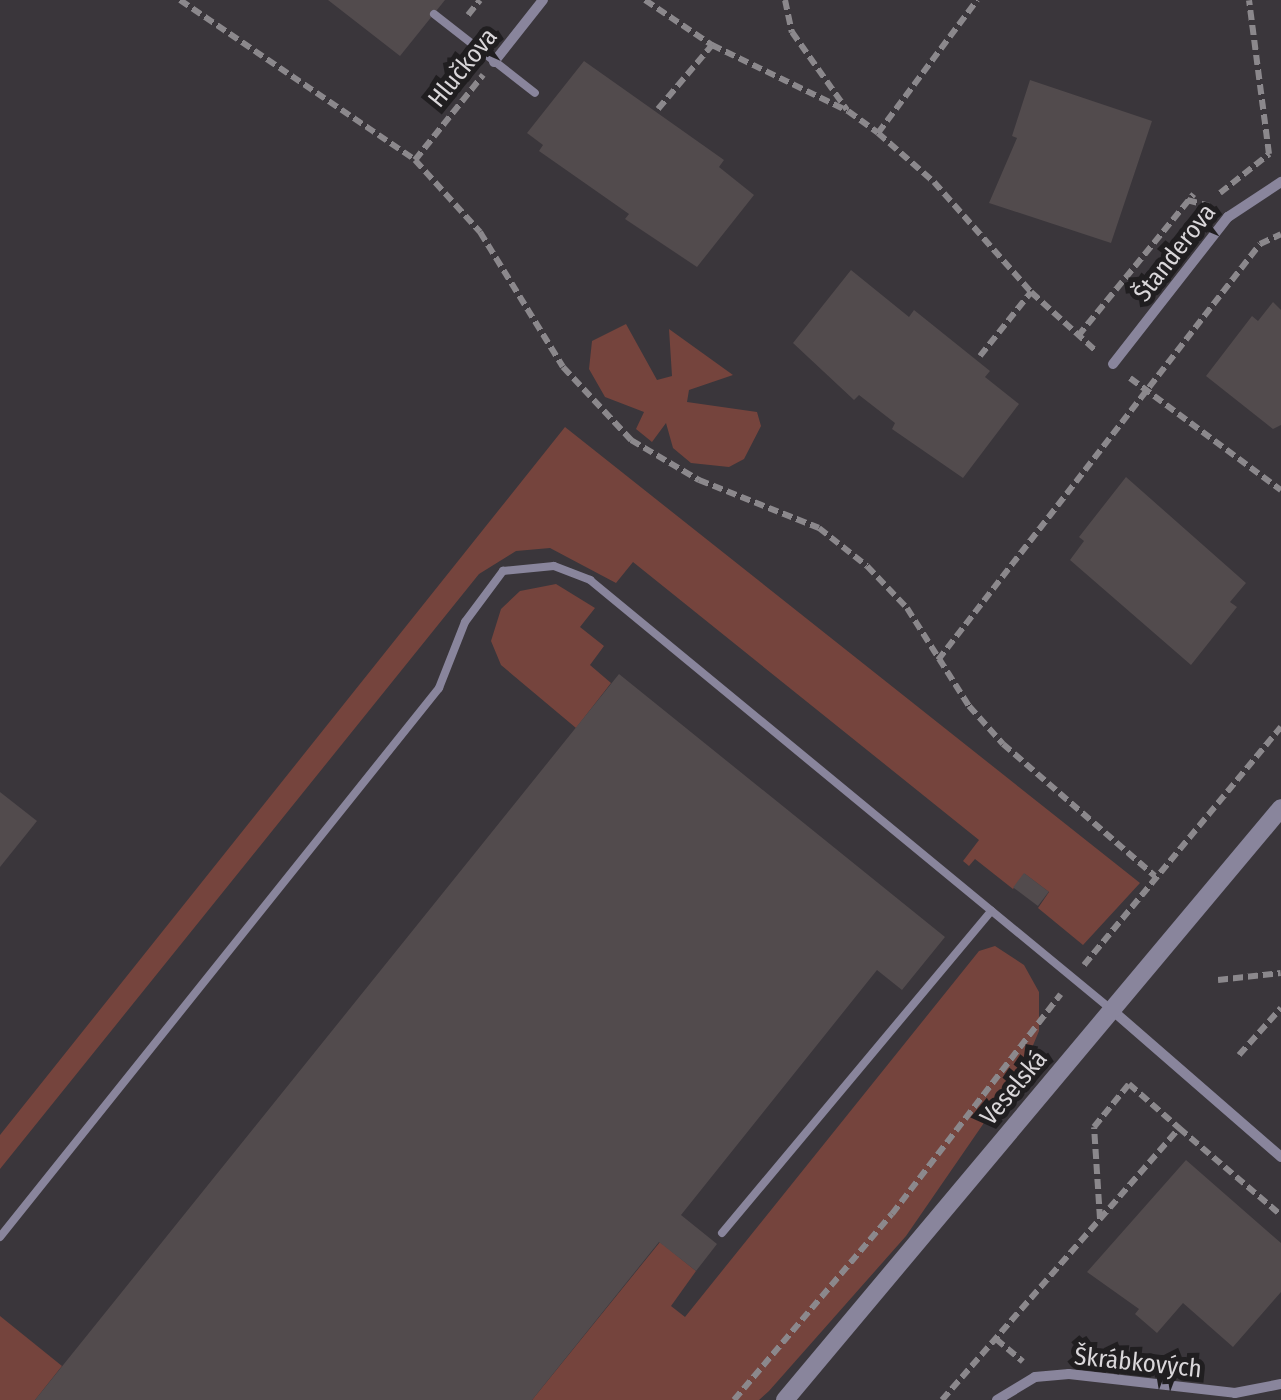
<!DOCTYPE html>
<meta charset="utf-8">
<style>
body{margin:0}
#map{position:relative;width:1281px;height:1400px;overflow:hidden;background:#3a363b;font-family:"Fira Sans Condensed",sans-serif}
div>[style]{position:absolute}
.green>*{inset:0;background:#75443d}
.building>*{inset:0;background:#524b4d;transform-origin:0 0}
.path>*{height:6px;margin-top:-3px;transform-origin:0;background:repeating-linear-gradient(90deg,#8b888c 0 10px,transparent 0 15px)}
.service>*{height:8px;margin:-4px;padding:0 4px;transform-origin:4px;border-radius:4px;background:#89859c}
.minor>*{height:10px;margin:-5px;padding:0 5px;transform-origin:5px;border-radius:5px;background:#89859c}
.tertiary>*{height:18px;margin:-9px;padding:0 9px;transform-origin:9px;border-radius:9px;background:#89859c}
span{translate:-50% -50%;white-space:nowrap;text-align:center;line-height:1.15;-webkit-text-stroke:10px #201e20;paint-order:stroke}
.street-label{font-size:25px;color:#dad7da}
</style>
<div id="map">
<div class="green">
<i style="clip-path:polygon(626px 324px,657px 380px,672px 376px,669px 329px,733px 375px,689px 390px,687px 402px,757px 412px,761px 426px,744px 459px,729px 467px,691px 463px,673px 448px,666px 423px,652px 442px,636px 429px,644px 412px,605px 397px,589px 369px,592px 341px)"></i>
<i style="clip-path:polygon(565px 427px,1140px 883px,1083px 945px,1038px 908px,1049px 892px,1025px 874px,1013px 889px,975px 859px,969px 866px,963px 861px,979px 840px,633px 562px,616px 583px,550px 548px,516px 551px,479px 574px,0 1169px,0 1135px)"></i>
<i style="clip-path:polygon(556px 584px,595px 608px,580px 627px,604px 646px,590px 665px,611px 683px,576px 728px,501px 665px,491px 641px,501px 609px,520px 591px)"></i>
<i style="clip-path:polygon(995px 946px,1024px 965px,1039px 992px,1039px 1031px,1026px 1062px,906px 1236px,769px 1391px,759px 1400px,532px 1400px,660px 1242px,696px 1271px,671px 1306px,685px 1317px,979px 951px)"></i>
<i style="clip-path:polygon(0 1316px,62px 1366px,35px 1400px,0 1400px)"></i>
</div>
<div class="building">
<i style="clip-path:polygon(328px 0,445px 0,400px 56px)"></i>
<i style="clip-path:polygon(584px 61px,724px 160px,719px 167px,754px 195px,697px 267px,625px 219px,629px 214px,539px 151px,543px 145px,527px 133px)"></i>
<i style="clip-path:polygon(1030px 80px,1152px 121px,1111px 243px,989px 203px,1017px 138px,1012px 136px)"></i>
<i style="clip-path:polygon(851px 270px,909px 317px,914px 310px,990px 371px,985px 377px,1019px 404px,963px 478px,892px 429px,895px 423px,859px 395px,854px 400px,793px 343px)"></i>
<i style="clip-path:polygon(1273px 302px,1281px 310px,1281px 425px,1273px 429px,1206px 376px,1252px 316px,1258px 321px)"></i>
<i style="clip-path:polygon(1126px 477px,1246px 583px,1230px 602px,1237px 607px,1191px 665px,1070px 560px,1084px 541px,1079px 537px)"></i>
<i style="clip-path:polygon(619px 674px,945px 937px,902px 990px,877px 970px,681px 1215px,717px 1244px,696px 1271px,659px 1242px,532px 1400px,35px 1400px)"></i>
<i style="clip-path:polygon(0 792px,37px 821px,0 867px)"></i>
<i style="left:1024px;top:873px;width:31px;height:18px;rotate:37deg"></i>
<i style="clip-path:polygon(1186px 1160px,1281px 1243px,1281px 1292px,1233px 1347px,1183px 1303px,1157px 1333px,1135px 1314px,1139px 1309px,1087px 1272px)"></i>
</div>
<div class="path">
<i style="left:180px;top:0;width:284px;rotate:34.2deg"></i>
<i style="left:415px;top:160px;width:97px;rotate:47.9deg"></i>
<i style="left:480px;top:232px;width:158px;rotate:58.4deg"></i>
<i style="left:563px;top:367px;width:100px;rotate:47deg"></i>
<i style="left:631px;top:440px;width:79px;rotate:30.5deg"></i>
<i style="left:699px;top:480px;width:129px;rotate:21.8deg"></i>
<i style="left:819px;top:528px;width:61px;rotate:38.4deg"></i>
<i style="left:867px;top:566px;width:58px;rotate:46.4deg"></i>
<i style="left:907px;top:608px;width:116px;rotate:57.7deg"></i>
<i style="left:969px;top:706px;width:51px;rotate:48.2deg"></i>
<i style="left:1003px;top:744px;width:201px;rotate:41deg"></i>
<i style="left:645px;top:0;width:81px;rotate:33.9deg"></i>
<i style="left:712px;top:45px;width:151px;rotate:25.9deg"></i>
<i style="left:848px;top:111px;width:37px;rotate:36deg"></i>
<i style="left:878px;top:133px;width:74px;rotate:41.2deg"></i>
<i style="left:934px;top:182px;width:147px;rotate:48.6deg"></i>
<i style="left:1031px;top:292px;width:88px;rotate:42.2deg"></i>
<i style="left:785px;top:0;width:33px;rotate:78deg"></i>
<i style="left:792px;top:32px;width:95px;rotate:54.8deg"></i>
<i style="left:468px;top:15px;width:19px;rotate:-51deg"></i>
<i style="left:658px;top:109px;width:84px;rotate:-49.8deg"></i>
<i style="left:878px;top:133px;width:166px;rotate:-53.3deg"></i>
<i style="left:415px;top:160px;width:109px;rotate:-51.3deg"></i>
<i style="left:1220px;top:193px;width:63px;rotate:-38.5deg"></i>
<i style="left:1269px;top:154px;width:155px;rotate:-97.4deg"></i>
<i style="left:1187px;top:200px;width:23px;rotate:15deg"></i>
<i style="left:1078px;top:336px;width:183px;rotate:-50.8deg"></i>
<i style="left:980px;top:356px;width:82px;rotate:-51.4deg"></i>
<i style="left:1130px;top:378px;width:188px;rotate:36.6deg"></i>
<i style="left:938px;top:660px;width:526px;rotate:-52.26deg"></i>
<i style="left:1260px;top:244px;width:23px;rotate:-25deg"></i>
<i style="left:1084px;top:965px;width:309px;rotate:-50.4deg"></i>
<i style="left:1218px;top:980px;width:63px;rotate:-6.3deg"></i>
<i style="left:1239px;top:1055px;width:63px;rotate:-48.2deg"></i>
<i style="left:1100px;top:1219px;width:92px;rotate:-93.7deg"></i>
<i style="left:1094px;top:1127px;width:55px;rotate:-50.9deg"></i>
<i style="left:1129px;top:1084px;width:67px;rotate:41.3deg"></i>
<i style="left:996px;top:1339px;width:35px;rotate:40deg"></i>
<i style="left:734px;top:1400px;width:244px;rotate:-49.7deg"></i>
<i style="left:892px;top:1214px;width:277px;rotate:-52.5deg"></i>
<i style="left:942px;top:1400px;width:361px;rotate:-48.9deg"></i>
<i style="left:1179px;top:1128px;width:134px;rotate:40.5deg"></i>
</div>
<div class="service">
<i style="left:434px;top:14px;width:128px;rotate:38deg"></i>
<i style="left:722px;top:1233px;width:420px;rotate:-50.1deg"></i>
<i style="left:0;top:1237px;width:703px;rotate:-51.35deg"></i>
<i style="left:439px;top:688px;width:71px;rotate:-68.5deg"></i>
<i style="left:465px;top:622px;width:64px;rotate:-53.3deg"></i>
<i style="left:503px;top:571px;width:51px;rotate:-5.6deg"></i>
<i style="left:554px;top:566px;width:39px;rotate:21deg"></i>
<i style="left:590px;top:580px;width:676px;rotate:39.48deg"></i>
</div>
<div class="minor">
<i style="left:494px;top:62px;width:79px;rotate:-51.7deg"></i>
<i style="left:1113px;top:364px;width:187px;rotate:-52deg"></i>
<i style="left:1228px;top:217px;width:64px;rotate:-33.4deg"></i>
<i style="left:1112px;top:1010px;width:224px;rotate:41deg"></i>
<i style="left:997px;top:1400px;width:44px;rotate:-31.2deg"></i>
<i style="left:1035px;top:1377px;width:34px;rotate:-5deg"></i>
<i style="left:1069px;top:1374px;width:167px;rotate:6.5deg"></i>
<i style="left:1235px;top:1393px;width:47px;rotate:-11.1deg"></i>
</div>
<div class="tertiary">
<i style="left:785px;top:1400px;width:772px;rotate:-50.04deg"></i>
</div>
<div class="street-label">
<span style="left:463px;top:68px;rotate:-51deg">Hlučkova</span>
<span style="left:1175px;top:253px;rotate:-52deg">Štanderova</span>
<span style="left:1014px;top:1088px;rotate:-50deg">Veselská</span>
<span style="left:1138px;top:1363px;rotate:6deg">Škrábkových</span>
</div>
</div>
